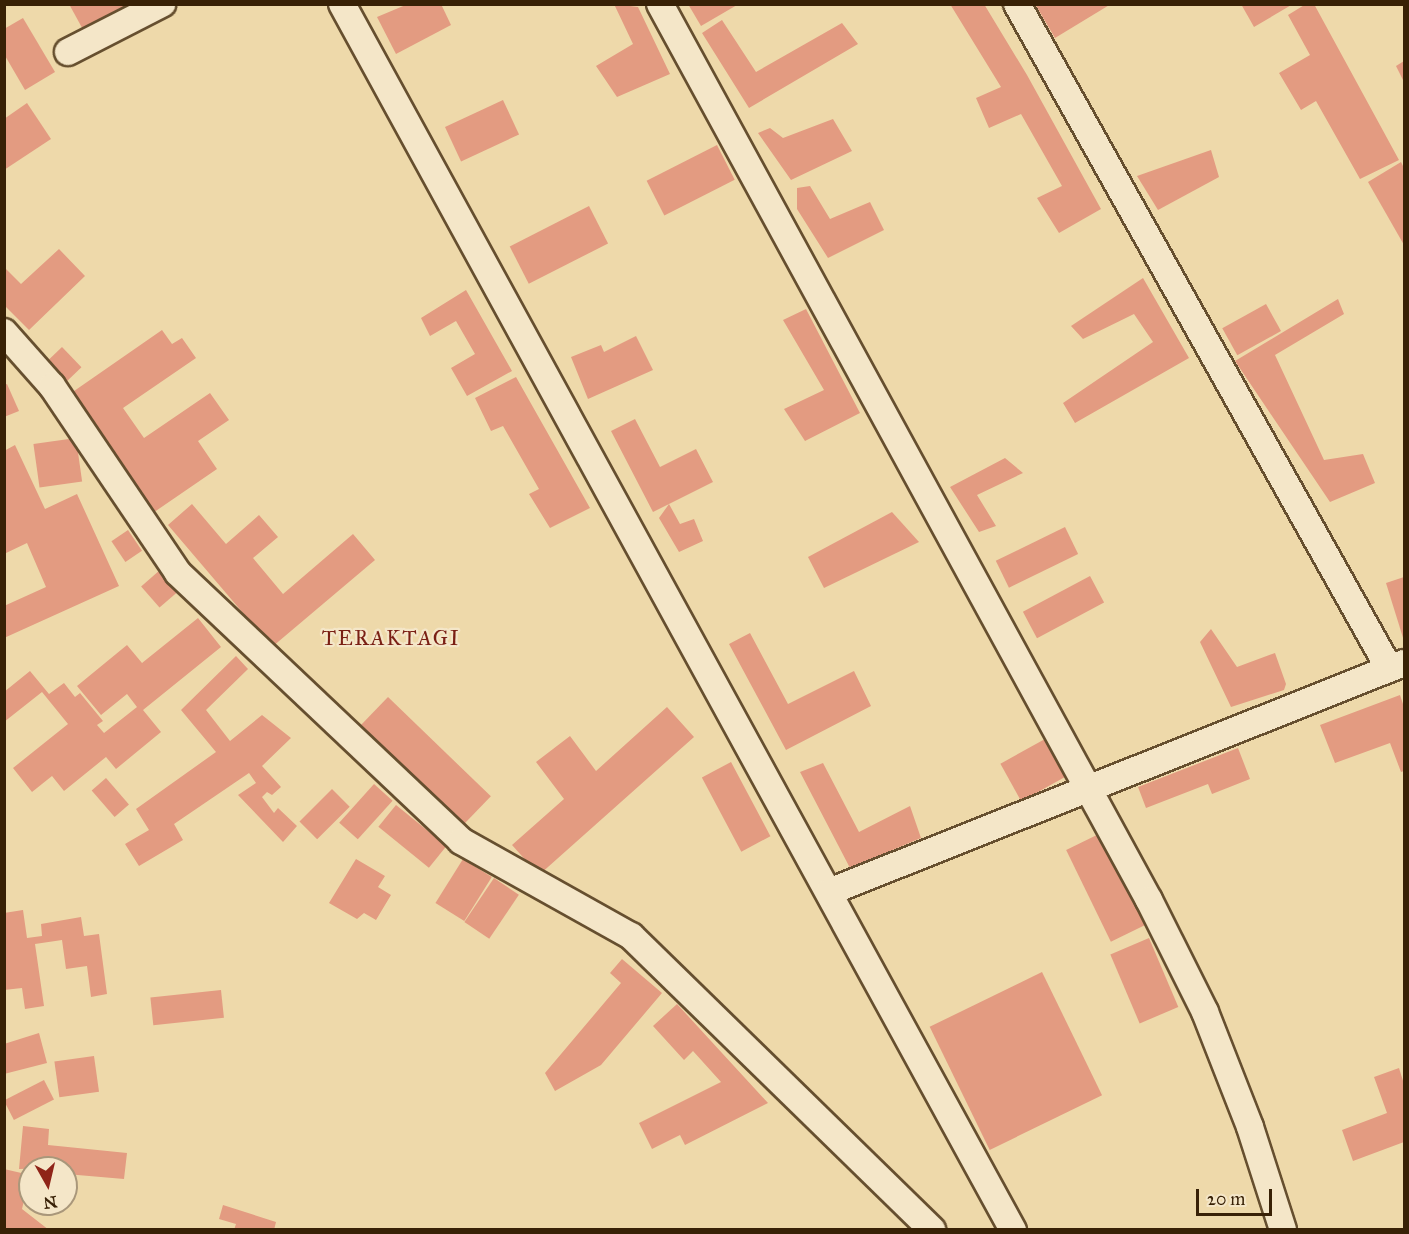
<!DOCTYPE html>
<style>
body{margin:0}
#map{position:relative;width:1409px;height:1234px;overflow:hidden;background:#eed9aa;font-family:"IM FELL Great Primer",serif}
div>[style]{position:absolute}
.building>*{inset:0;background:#e39b81;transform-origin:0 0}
.roads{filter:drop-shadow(2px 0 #664f2f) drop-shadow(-2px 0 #664f2f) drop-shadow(0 2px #664f2f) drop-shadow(0 -2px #664f2f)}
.street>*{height:26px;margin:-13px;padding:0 13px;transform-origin:13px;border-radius:13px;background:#f4e6c8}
span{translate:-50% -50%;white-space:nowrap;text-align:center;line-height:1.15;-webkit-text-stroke:4.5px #f4e6c8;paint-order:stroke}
.quarter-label{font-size:21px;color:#7a1f14;letter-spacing:1.5px}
.frame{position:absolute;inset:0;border:6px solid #382106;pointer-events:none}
.north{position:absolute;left:18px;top:1156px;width:60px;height:60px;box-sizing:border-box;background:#f4e6c8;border:2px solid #a9977a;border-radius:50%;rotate:172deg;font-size:16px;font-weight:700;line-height:24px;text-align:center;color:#382106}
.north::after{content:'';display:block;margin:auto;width:21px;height:27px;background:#8f2418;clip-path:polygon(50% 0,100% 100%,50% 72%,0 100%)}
.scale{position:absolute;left:1196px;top:1189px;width:76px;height:27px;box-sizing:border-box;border:3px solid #382106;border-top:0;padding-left:8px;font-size:18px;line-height:21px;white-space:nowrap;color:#382106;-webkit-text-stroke:4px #f4e6c8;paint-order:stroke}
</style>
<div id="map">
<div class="building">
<i style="clip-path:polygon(69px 4px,140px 4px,86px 35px)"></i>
<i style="clip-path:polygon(408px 4px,441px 4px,451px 25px,396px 54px,377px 17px)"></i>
<i style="clip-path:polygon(614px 4px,638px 7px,670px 74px,617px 97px,596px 66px,633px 44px)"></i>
<i style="clip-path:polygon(688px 4px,737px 4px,737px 5px,701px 26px)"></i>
<i style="clip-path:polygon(950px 4px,984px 4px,1027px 75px,1101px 209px,1059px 233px,1037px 198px,1062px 186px,1021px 114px,989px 128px,976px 98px,1001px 87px)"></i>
<i style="clip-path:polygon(1035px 4px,1111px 4px,1055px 38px)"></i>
<i style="clip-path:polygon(1241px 4px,1293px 4px,1254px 27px)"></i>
<i style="clip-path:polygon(1306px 4px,1314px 4px,1399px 160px,1360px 179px,1316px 101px,1301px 110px,1279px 73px,1310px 55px,1288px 15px)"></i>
<i style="clip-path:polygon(23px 18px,55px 72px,25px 90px,4px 54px,4px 29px)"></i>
<i style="clip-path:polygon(722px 20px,756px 72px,842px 23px,858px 44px,749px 108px,702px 33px)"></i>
<i style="clip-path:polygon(1404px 61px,1404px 82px,1396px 66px)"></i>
<i style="left:503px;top:100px;width:38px;height:64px;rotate:65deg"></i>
<i style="clip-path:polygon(27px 103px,51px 139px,4px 170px,4px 119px)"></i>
<i style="clip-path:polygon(833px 119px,852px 151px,791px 180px,758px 133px,770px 128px,783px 138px)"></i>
<i style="left:717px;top:145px;width:39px;height:79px;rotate:63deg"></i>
<i style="clip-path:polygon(1211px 150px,1219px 177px,1158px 210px,1137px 176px)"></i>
<i style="clip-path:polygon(1401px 162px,1404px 168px,1404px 245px,1368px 182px)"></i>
<i style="clip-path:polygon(810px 186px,830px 219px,870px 202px,884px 230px,828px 258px,797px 209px,797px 188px)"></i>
<i style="left:589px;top:206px;width:42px;height:89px;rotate:63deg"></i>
<i style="clip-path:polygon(59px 249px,85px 276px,29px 330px,4px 305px,4px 267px,21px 284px)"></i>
<i style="clip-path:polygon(1143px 278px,1189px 358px,1075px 423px,1063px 403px,1153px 342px,1134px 314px,1083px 339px,1071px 326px)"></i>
<i style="clip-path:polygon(466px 290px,512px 371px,467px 396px,451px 368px,475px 354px,456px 321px,430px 336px,421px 318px)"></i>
<i style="clip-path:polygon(1338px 299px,1344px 314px,1275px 355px,1324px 460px,1363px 454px,1375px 483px,1330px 502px,1235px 361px)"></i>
<i style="left:1266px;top:304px;width:31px;height:50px;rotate:61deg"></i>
<i style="clip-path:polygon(806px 309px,860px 413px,805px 441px,784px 409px,824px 390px,783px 320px)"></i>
<i style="clip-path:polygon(162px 330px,172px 344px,182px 338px,196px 358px,123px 408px,144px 438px,210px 393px,229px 420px,198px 441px,217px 469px,147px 517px,64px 398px)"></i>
<i style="clip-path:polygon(636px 336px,653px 370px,588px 399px,571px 357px,601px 345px,604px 352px)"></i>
<i style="left:62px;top:347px;width:28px;height:21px;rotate:46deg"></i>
<i style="clip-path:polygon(516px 377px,590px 508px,550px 528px,529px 494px,539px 489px,503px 426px,491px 431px,475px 398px)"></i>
<i style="clip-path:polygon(7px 384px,19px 411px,4px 417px,4px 385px)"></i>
<i style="clip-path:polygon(635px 419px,660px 467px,696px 449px,713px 482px,669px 504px,680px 524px,694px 519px,703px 541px,679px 552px,659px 518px,669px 504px,653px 512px,611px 431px)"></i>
<i style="left:76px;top:438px;width:44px;height:43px;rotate:82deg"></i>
<i style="clip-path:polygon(15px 445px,45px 509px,77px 494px,119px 586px,4px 638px,4px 606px,46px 587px,27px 543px,4px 554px,4px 451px)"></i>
<i style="clip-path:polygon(1005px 458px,1023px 473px,977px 495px,996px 526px,979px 532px,950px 487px)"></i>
<i style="clip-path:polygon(192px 504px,226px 544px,259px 515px,278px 537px,253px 558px,283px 594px,353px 534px,375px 560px,272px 647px,168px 525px)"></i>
<i style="clip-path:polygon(892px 512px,919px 542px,824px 588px,808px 557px)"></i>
<i style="left:1065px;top:527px;width:30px;height:77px;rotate:64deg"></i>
<i style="left:128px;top:530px;width:25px;height:20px;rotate:56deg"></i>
<i style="left:160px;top:570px;width:28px;height:25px;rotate:49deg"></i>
<i style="left:1090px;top:576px;width:30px;height:76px;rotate:62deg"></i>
<i style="clip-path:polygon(1404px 577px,1404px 641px,1386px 583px)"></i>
<i style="clip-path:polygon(198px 618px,221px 647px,143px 710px,161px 732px,116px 769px,106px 757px,64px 791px,52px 776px,32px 792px,13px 768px,68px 724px,42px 692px,4px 722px,4px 692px,30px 671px,49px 694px,64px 683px,75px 697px,80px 693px,103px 721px,97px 725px,104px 733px,137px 707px,127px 694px,101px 715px,77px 686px,127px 645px,142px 663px)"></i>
<i style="clip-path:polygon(1211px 629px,1237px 667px,1275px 653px,1286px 684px,1284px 690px,1231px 707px,1200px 642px)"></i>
<i style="clip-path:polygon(750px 633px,788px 704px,854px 671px,871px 706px,786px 750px,729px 644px)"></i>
<i style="clip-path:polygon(236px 656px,248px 669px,206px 710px,230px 741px,262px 715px,291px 738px,262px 766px,281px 787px,272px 795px,267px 792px,262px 797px,274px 813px,278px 808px,297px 826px,283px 842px,238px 795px,256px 783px,249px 773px,174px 824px,183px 840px,139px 866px,125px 844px,149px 830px,136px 809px,216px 752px,181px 710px)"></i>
<i style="clip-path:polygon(1400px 695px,1404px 707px,1404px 771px,1401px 772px,1390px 743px,1335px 763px,1320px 725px)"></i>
<i style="left:388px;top:697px;width:143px;height:41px;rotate:44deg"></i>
<i style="clip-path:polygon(667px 707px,694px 737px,539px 875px,512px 845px,564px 799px,536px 762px,570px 736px,596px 771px)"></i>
<i style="left:1045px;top:739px;width:43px;height:51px;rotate:61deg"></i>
<i style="clip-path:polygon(1238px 748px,1250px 779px,1212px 794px,1208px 784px,1146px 808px,1138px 787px)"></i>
<i style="left:731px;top:762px;width:84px;height:33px;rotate:62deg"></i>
<i style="clip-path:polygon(823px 763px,859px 832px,910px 806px,921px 838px,850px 868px,800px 772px)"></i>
<i style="left:106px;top:778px;width:35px;height:19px;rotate:49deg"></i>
<i style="left:374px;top:784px;width:25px;height:52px;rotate:42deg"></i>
<i style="left:332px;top:789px;width:25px;height:46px;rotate:45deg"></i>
<i style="left:396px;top:805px;width:65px;height:28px;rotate:39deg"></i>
<i style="left:1103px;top:832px;width:102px;height:41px;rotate:64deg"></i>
<i style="clip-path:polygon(356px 859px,385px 876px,378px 887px,391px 895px,376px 920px,364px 913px,357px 919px,329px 903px)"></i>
<i style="left:463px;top:859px;width:34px;height:52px;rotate:32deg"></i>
<i style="left:494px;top:878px;width:30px;height:53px;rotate:34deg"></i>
<i style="clip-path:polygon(23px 910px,27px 938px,42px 936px,41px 924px,81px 917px,84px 936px,99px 934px,107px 994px,91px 997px,87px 966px,66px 969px,62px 940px,35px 944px,44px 1006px,25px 1009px,22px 988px,4px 990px,4px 913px)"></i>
<i style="left:1149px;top:938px;width:75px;height:42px;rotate:67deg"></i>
<i style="clip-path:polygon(622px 959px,662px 993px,601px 1065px,555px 1091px,545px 1073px,621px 983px,610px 973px)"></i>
<i style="left:1042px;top:972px;width:137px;height:125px;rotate:64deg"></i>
<i style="left:221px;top:990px;width:28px;height:71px;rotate:84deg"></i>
<i style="clip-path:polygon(677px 1004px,768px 1103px,685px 1145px,680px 1135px,652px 1149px,639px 1123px,721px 1082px,693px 1051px,684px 1060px,653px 1026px)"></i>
<i style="clip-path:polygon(39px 1033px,47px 1063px,4px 1074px,4px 1044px)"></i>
<i style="left:94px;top:1056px;width:36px;height:40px;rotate:82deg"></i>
<i style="clip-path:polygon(1399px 1068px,1404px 1084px,1404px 1142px,1353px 1161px,1342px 1130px,1387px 1113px,1374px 1077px)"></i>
<i style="left:44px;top:1080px;width:22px;height:45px;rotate:63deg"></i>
<i style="clip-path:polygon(23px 1126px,49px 1129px,48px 1145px,127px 1153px,124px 1179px,66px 1174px,66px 1168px,19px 1169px)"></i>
<i style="clip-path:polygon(4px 1169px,30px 1175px,22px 1209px,49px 1230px,4px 1230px)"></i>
<i style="clip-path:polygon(223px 1205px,276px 1222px,274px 1230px,234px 1230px,236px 1224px,219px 1219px)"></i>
</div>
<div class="roads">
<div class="street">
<i style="left:342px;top:4px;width:1398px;rotate:61.31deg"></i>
<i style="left:660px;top:4px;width:1021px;rotate:61.38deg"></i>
<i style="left:1149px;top:900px;width:125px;rotate:63.4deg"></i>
<i style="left:1205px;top:1012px;width:123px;rotate:68.6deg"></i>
<i style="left:1250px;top:1127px;width:108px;rotate:72.2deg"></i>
<i style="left:1017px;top:4px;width:761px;rotate:60.74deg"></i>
<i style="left:68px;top:52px;width:106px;rotate:-27.1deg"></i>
<i style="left:4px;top:332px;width:72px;rotate:48.4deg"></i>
<i style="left:52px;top:386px;width:225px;rotate:56deg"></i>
<i style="left:178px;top:573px;width:390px;rotate:43.4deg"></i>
<i style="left:461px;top:841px;width:195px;rotate:29.2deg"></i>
<i style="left:631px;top:936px;width:421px;rotate:44.3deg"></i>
<i style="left:829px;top:892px;width:619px;rotate:-21.72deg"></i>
</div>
</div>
<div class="quarter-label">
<span style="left:391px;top:638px">TERAKTAGI</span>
</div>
<div class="frame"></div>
<div class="north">N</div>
<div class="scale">20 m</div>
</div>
